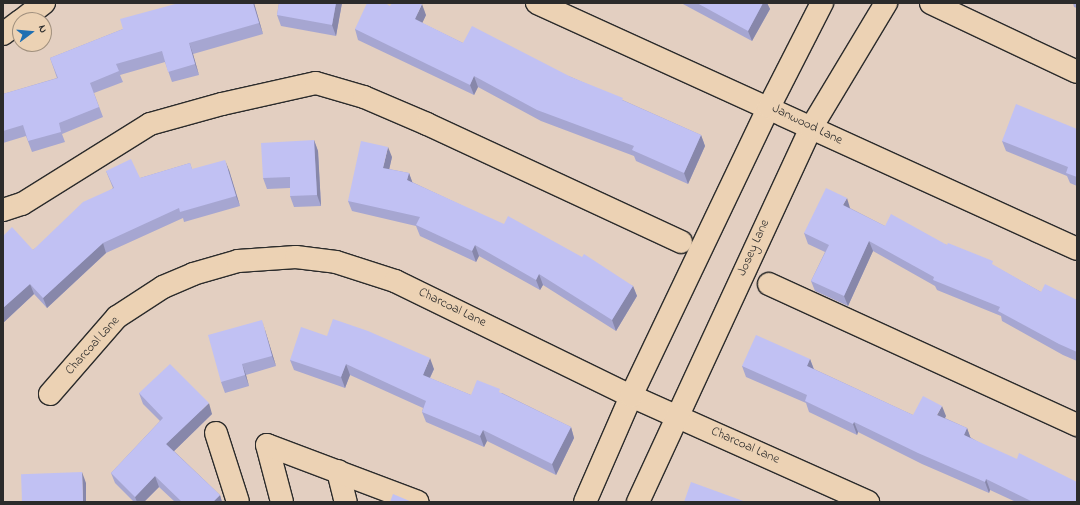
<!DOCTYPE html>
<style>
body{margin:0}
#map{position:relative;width:1080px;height:505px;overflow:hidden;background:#e3cfc1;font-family:"Indie Flower",sans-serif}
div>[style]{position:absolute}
.roads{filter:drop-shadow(1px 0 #2b2b2b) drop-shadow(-1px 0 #2b2b2b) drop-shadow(0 1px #2b2b2b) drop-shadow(0 -1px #2b2b2b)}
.minor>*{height:22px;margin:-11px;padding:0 11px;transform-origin:11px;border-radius:11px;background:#ecd2b4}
.major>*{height:22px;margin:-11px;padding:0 11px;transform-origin:11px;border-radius:11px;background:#ecd2b4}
.wall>*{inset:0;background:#a6a6d1}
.shaded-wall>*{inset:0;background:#8787aa}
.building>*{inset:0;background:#c1c1f3;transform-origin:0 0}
span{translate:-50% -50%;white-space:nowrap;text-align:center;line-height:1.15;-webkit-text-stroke:3px #ecd2b4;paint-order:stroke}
.street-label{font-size:13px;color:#2b2b2b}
.frame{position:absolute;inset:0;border:4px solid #2b2b2b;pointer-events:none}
.north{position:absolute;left:12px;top:12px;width:40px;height:40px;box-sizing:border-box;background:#ecd2b4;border:1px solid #9f8f7d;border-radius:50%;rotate:74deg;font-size:11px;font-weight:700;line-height:16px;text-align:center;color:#2b2b2b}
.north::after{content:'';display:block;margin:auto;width:14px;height:18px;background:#1f6fb2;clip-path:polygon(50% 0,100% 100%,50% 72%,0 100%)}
</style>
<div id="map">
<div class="roads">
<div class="minor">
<i style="left:537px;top:3px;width:593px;rotate:24.49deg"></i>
<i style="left:931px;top:3px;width:161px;rotate:25.3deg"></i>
<i style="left:22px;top:20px;width:28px;rotate:-38deg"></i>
<i style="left:3px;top:34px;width:21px;rotate:-37deg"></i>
<i style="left:3px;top:210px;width:20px;rotate:-18deg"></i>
<i style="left:22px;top:204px;width:151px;rotate:-32deg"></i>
<i style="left:150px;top:124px;width:75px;rotate:-15.5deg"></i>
<i style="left:222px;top:104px;width:96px;rotate:-12.6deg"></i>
<i style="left:316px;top:83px;width:50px;rotate:16.3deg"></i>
<i style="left:364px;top:97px;width:69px;rotate:23.2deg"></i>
<i style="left:427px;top:124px;width:280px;rotate:24.9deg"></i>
<i style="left:769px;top:284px;width:339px;rotate:24.6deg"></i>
<i style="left:50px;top:394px;width:102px;rotate:-49deg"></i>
<i style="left:117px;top:317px;width:55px;rotate:-33.1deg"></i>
<i style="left:163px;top:287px;width:33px;rotate:-23deg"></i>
<i style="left:193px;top:274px;width:47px;rotate:-16.1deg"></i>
<i style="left:238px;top:261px;width:58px;rotate:-3.9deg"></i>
<i style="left:296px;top:257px;width:40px;rotate:7.1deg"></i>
<i style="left:336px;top:262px;width:62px;rotate:17.9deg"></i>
<i style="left:395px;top:281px;width:263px;rotate:26deg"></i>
<i style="left:631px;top:396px;width:260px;rotate:24.1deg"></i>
<i style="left:216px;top:433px;width:72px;rotate:72.3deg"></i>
<i style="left:338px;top:471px;width:32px;rotate:76deg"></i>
<i style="left:282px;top:502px;width:59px;rotate:-104.7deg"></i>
<i style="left:267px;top:445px;width:161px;rotate:20.7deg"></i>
</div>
<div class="major">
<i style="left:585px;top:502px;width:116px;rotate:-66.5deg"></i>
<i style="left:631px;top:396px;width:320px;rotate:-64.5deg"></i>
<i style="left:769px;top:107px;width:117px;rotate:-63deg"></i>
<i style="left:638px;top:502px;width:412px;rotate:-65.2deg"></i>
<i style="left:811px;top:128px;width:146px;rotate:-59deg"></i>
</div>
</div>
<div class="wall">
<i style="clip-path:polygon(179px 3px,254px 3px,263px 34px,193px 54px,199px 75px,172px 82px,165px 62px,120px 75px,123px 82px,94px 93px,103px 117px,62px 134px,65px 142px,32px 152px,26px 136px,3px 143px,3px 94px,57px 78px,50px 58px,123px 29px)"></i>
<i style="clip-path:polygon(279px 3px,342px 3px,336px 36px,281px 26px,277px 15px)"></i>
<i style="clip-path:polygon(681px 3px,767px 3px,770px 9px,752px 41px)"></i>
<i style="clip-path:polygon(1073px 3px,1077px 3px,1077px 8px,1074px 7px)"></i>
<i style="clip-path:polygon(390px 6px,426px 15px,422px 23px,463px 43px,571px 77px,701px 135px,705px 146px,688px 184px,636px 161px,634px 156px,541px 121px,478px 87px,474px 95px,358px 40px,355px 29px)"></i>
<i style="clip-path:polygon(1077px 129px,1077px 186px,1070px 183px,1067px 176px,1006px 151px,1002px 141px)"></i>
<i style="clip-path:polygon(314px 140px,318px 151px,321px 206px,294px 207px,290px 196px,290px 188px,267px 189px,263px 178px)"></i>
<i style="clip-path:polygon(392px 157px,389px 169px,409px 173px,412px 182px,633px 286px,637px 296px,616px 331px,543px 285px,540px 290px,479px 256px,476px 262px,420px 236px,416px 226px,352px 211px,348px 201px)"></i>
<i style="clip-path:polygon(190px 163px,192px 169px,229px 170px,240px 206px,184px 222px,183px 218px,106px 253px,47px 308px,34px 294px,3px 323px,3px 236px,33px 250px,113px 188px,106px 171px,140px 178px)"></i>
<i style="clip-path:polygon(850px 208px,885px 226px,947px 245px,994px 266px,1041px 292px,1077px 300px,1077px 361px,1063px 355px,1002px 321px,1001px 316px,937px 290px,935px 286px,873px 251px,848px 306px,815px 291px,811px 281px,825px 252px,808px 244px,804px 233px)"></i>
<i style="clip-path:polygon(265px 330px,276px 366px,246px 375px,249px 386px,225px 393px,221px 382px)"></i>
<i style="clip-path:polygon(327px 336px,434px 369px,430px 378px,471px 395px,502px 393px,571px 427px,574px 438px,556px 475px,487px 441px,484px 447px,426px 422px,422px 412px,423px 408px,350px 375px,345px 388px,294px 370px,290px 360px)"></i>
<i style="clip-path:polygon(810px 359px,814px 369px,913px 415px,946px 416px,945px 418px,967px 428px,970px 437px,1077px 502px,1016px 502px,990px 490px,989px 493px,922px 464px,858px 432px,857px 435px,809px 412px,806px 403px,746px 377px,742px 366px)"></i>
<i style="clip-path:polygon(139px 393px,212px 414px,174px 451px,220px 495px,222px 502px,175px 502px,159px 487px,144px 502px,134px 502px,115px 483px,111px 473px,160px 421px,143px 404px)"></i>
</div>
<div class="shaded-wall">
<i style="clip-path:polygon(253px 3px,254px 3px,263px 34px,259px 23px)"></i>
<i style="clip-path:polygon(336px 3px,342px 3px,336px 36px,332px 25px)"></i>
<i style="clip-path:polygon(763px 3px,767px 3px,770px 9px,752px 41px,748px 31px)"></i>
<i style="clip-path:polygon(422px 4px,426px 15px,419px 30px,415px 19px)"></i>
<i style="clip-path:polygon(189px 43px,193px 54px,199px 75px,195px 64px)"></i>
<i style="clip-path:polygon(474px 76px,478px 87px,474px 95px,470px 85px)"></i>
<i style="clip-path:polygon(701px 135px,705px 146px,688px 184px,684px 173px)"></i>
<i style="clip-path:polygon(314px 140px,318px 151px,321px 206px,317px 195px)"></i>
<i style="clip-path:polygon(388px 147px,392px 157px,387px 179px,383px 168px)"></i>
<i style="clip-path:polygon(225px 160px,229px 170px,240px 206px,236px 196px)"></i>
<i style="clip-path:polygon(409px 173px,413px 184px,407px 180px)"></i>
<i style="clip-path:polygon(847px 198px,850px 208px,847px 216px,843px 205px)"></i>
<i style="clip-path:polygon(869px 241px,873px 251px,848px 306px,844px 296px)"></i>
<i style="clip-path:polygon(103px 243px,106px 253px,47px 308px,43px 298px)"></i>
<i style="clip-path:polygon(475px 245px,479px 256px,476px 262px,472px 251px)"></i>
<i style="clip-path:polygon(539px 274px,543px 285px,540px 290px,536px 280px)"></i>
<i style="clip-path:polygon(30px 284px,34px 294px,3px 323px,3px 308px)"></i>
<i style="clip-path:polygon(633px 286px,637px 296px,616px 331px,612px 320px)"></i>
<i style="clip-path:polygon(262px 320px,265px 330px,276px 366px,272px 356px)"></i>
<i style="clip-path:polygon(430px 358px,434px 369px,426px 386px,423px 375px)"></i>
<i style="clip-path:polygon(810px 359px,814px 370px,807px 366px)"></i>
<i style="clip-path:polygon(242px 364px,246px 375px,249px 386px,245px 375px)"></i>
<i style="clip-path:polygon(346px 364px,350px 375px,345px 388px,341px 377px)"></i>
<i style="clip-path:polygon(209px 403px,212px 414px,170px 455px,166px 444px)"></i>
<i style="clip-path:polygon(942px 406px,946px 416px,941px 425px,937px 415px)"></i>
<i style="clip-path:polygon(854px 422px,858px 432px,857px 435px,853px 424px)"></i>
<i style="clip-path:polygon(571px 427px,574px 438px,556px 475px,552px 464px)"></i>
<i style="clip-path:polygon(967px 428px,971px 439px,964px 435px)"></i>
<i style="clip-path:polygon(483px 430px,487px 441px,484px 447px,480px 436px)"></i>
<i style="clip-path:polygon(82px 472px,86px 483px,86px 502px,83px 502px)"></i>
<i style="clip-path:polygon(155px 476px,159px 487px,144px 502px,137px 502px,135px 497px)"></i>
<i style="clip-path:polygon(986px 479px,990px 490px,989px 493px,985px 482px)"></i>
<i style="clip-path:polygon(220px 495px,222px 502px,213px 502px)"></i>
</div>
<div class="building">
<i style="clip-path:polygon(179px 3px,253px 3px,259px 23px,189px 43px,195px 64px,168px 72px,162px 51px,116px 64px,119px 71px,90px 83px,99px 107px,59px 123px,61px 132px,28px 141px,23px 125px,3px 131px,3px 94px,58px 78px,50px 58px,123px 29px,120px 19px)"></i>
<i style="clip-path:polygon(279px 3px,336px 3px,332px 25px,277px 15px)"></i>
<i style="clip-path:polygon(367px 3px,385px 3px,390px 6px,392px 3px,419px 3px,422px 4px,415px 19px,463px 43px,472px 26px,571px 77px,623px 98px,622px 100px,701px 135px,684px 173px,632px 150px,634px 146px,537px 110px,474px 76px,470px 85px,355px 29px)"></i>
<i style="clip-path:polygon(697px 3px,763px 3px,748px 31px)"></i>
<i style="clip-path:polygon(1016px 104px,1077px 129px,1077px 177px,1066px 173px,1068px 167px,1002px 141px)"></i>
<i style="clip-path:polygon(314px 140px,317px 195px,290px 196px,290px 177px,263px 178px,261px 143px)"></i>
<i style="clip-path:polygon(361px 141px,388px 147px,383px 168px,409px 173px,407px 180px,504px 224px,508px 216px,582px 257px,584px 254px,633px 286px,612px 320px,539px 274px,536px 280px,475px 245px,472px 251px,416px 225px,420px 217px,348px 201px)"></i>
<i style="clip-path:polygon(131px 159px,140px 178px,190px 163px,192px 169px,225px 160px,236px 196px,180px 212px,179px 208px,103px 243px,43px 298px,30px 284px,3px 308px,3px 236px,12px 227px,33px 250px,83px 202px,114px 188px,106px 171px)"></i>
<i style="clip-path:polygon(826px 188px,847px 198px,843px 205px,885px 226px,891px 214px,947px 245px,948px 243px,993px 261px,992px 264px,1041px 292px,1045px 284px,1077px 300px,1077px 352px,1059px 344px,998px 311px,1000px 307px,933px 280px,934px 277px,869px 241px,844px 296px,811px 281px,829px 245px,804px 233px)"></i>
<i style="clip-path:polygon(333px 319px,368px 331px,430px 358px,423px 375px,471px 395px,477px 380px,500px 389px,499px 392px,571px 427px,552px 464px,483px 430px,480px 436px,422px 412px,426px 401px,346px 364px,341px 377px,290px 360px,301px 327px,327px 336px)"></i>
<i style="clip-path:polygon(262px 320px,272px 356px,242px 364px,245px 375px,221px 382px,208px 335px)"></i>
<i style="clip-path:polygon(756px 335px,810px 359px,807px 366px,913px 415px,923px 396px,942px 406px,937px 415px,967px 428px,964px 435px,1017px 459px,1019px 453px,1077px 482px,1077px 502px,1033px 502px,986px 479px,985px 482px,918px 453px,854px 422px,853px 424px,805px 401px,807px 395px,742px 366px)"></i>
<i style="clip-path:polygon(170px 364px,209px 403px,166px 444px,220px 495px,213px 502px,182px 502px,155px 476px,135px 497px,111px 473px,163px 418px,139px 393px)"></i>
<i style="left:82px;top:472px;width:30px;height:61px;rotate:88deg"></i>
<i style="clip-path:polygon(691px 482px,746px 502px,684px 502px)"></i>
<i style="clip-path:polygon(393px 494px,412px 502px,390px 502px)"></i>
</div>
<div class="street-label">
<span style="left:807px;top:125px;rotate:26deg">Janwood Lane</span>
<span style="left:754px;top:248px;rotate:-66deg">Josey Lane</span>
<span style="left:452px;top:308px;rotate:26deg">Charcoal Lane</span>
<span style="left:93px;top:346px;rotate:-48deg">Charcoal Lane</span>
<span style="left:745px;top:446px;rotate:24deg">Charcoal Lane</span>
</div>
<div class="frame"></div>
<div class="north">N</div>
</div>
